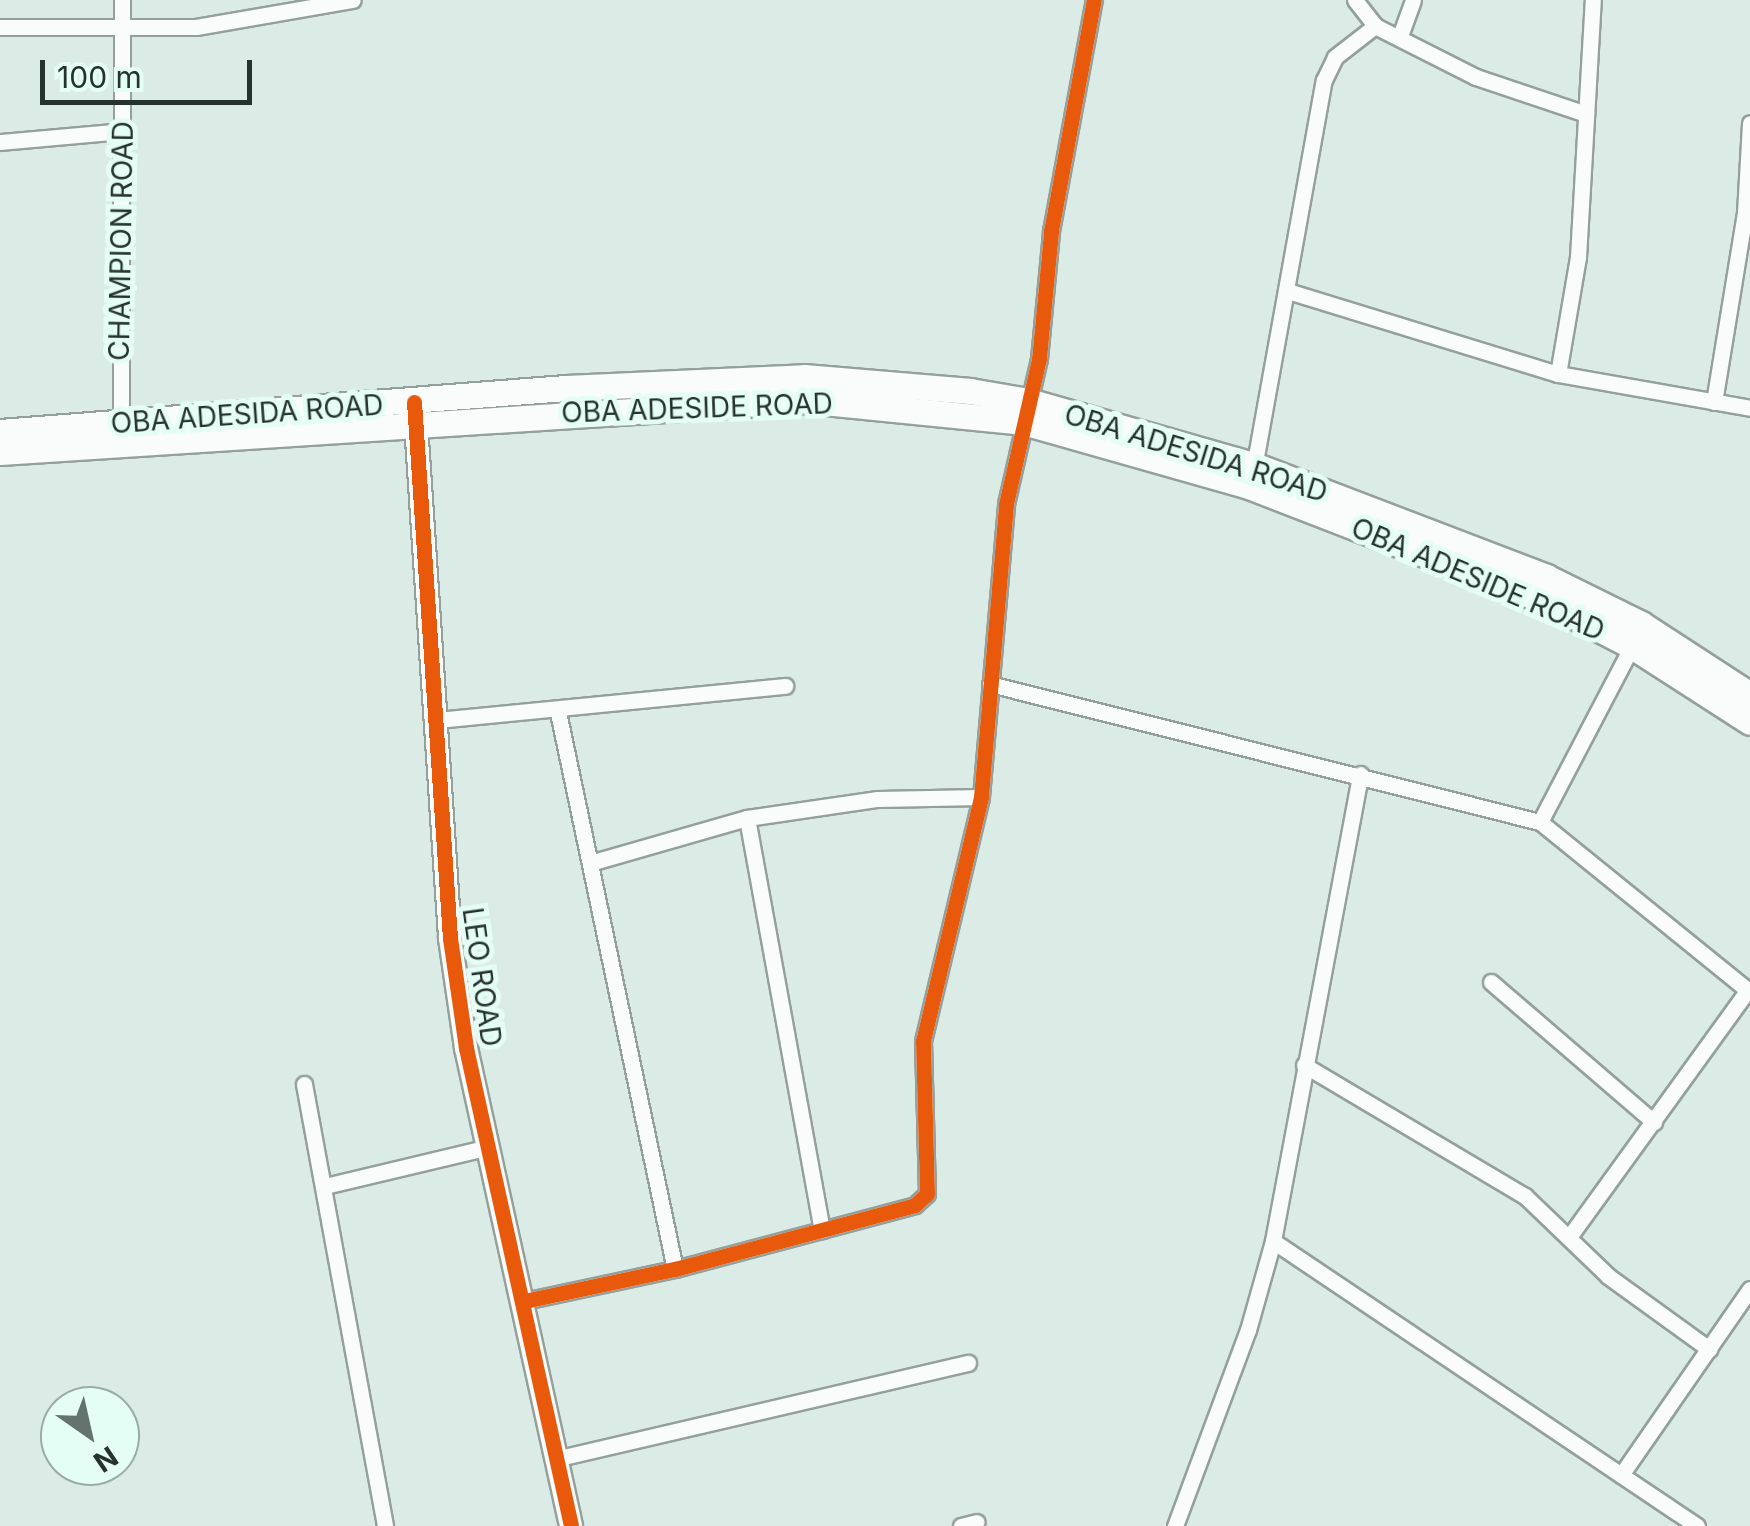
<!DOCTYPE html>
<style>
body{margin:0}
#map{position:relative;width:1750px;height:1526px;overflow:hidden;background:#dbebe5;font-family:Inter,sans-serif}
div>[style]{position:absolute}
.roads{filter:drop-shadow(2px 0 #94a09b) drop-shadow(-2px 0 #94a09b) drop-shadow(0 2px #94a09b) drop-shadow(0 -2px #94a09b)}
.street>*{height:15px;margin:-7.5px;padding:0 7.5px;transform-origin:7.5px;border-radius:7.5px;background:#fafcfb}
.secondary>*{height:22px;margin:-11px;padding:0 11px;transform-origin:11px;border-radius:11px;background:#fafcfb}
.primary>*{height:25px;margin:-12.5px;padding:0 12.5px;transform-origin:12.5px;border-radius:12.5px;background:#fafcfb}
.cycleway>*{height:15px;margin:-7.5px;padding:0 7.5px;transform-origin:7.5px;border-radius:7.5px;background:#e8590c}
span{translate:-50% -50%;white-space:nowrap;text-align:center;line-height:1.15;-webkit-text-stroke:10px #e5fef5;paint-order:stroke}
.street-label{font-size:28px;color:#26322e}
.north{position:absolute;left:40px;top:1386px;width:100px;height:100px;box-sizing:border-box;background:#e5fef5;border:2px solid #99aca5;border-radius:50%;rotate:146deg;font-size:28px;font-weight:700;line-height:40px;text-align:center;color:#26322e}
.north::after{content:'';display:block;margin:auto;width:35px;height:45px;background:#65736e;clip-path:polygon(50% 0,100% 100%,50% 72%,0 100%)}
.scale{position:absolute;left:40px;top:60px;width:212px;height:45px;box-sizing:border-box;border:5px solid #26322e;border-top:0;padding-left:12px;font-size:30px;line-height:35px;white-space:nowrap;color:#26322e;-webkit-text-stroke:8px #e5fef5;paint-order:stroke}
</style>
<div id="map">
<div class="roads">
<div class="street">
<i style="left:1355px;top:0;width:33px;rotate:52deg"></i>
<i style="left:1375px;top:26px;width:113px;rotate:26.8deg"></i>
<i style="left:1476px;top:77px;width:116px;rotate:18.6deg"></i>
<i style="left:0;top:27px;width:196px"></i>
<i style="left:196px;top:27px;width:159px;rotate:-9.8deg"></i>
<i style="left:1400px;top:36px;width:38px;rotate:-70deg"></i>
<i style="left:0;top:142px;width:123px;rotate:-5.1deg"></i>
<i style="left:1288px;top:291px;width:282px;rotate:17.1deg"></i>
<i style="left:1558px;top:374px;width:195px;rotate:10deg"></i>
<i style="left:1558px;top:374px;width:119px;rotate:-80.3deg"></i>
<i style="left:1578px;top:257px;width:257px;rotate:-86.7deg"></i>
<i style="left:1714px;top:402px;width:192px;rotate:-80.7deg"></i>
<i style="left:1745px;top:213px;width:90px;rotate:-86.8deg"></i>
<i style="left:121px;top:431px;width:431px;rotate:-89.9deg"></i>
<i style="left:1253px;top:473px;width:399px;rotate:-79.8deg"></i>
<i style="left:1324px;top:80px;width:25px;rotate:-64deg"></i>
<i style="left:1335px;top:57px;width:51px;rotate:-37.8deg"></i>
<i style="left:990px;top:684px;width:567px;rotate:14.09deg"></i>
<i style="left:1540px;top:822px;width:270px;rotate:39deg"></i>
<i style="left:558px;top:712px;width:569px;rotate:78.14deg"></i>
<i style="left:437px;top:720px;width:350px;rotate:-5.6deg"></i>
<i style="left:747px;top:818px;width:419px;rotate:79.7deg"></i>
<i style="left:1540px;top:822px;width:199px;rotate:-62.4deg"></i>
<i style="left:590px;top:863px;width:163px;rotate:-16deg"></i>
<i style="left:747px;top:818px;width:132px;rotate:-8.3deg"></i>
<i style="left:878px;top:799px;width:103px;rotate:-1.1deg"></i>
<i style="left:1491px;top:982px;width:215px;rotate:40.7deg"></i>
<i style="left:1304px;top:1065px;width:257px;rotate:30.7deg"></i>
<i style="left:1525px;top:1196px;width:115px;rotate:43.9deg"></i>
<i style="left:1608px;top:1276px;width:125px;rotate:35.9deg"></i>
<i style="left:304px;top:1084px;width:449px;rotate:79.6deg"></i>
<i style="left:325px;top:1186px;width:169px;rotate:-13.4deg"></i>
<i style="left:1569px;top:1237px;width:305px;rotate:-54.1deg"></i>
<i style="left:1273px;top:1241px;width:511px;rotate:33.91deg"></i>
<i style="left:524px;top:1301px;width:154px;rotate:-12deg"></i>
<i style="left:675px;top:1269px;width:248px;rotate:-14.9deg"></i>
<i style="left:915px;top:1205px;width:16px;rotate:-43deg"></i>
<i style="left:927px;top:1194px;width:153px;rotate:-91.5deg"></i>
<i style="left:923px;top:1041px;width:251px;rotate:-76.6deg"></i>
<i style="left:981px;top:797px;width:294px;rotate:-85.1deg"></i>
<i style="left:1006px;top:504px;width:149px;rotate:-77.2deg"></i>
<i style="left:1039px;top:359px;width:129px;rotate:-84.6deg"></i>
<i style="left:1051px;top:231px;width:235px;rotate:-79.5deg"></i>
<i style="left:559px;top:1458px;width:420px;rotate:-13.1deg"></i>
<i style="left:1621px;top:1475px;width:226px;rotate:-55.3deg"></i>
<i style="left:961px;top:1526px;width:16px;rotate:-14deg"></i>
<i style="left:1175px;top:1526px;width:209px;rotate:-69.6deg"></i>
<i style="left:1248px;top:1330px;width:92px;rotate:-74.3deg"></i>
<i style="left:1273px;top:1241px;width:475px;rotate:-79.4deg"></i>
</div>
<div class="secondary">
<i style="left:415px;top:409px;width:530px;rotate:86.21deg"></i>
<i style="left:450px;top:938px;width:111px;rotate:81.7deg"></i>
<i style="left:466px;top:1048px;width:489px;rotate:77.6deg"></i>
</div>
<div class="primary">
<i style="left:0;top:432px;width:568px;rotate:-4.45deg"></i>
<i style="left:566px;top:388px;width:238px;rotate:-2.6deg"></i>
<i style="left:804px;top:377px;width:167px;rotate:4.8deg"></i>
<i style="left:970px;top:391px;width:59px;rotate:9.8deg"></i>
<i style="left:1028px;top:401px;width:237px;rotate:15.9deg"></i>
<i style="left:1256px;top:466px;width:311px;rotate:20.9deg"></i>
<i style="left:1546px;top:577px;width:106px;rotate:26.3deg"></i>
<i style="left:1641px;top:624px;width:130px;rotate:33.1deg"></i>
<i style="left:0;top:452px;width:806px;rotate:-3.7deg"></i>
<i style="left:804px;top:400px;width:220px;rotate:5.7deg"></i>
<i style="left:1023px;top:422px;width:235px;rotate:15.8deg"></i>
<i style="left:1249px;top:486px;width:315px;rotate:21.2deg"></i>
<i style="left:1543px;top:600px;width:100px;rotate:27.3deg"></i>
<i style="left:1632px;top:646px;width:140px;rotate:32.8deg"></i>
</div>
</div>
<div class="cycleway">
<i style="left:414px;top:402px;width:537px;rotate:86.16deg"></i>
<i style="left:450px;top:938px;width:111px;rotate:81.7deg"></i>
<i style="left:466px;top:1048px;width:489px;rotate:77.6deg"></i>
<i style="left:524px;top:1301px;width:154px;rotate:-12deg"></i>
<i style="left:675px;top:1269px;width:248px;rotate:-14.9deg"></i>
<i style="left:915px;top:1205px;width:16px;rotate:-43deg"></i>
<i style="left:927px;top:1194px;width:153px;rotate:-91.5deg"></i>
<i style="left:923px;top:1041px;width:251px;rotate:-76.6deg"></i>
<i style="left:981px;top:797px;width:294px;rotate:-85.1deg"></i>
<i style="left:1006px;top:504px;width:149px;rotate:-77.2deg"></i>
<i style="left:1039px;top:359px;width:129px;rotate:-84.6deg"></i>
<i style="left:1051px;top:231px;width:235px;rotate:-79.5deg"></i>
</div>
<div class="street-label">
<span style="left:121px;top:241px;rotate:-89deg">CHAMPION ROAD</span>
<span style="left:697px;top:408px;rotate:-2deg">OBA ADESIDE ROAD</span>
<span style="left:247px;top:414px;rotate:-4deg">OBA ADESIDA ROAD</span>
<span style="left:1196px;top:453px;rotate:17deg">OBA ADESIDA ROAD</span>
<span style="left:1478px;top:579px;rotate:23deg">OBA ADESIDE ROAD</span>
<span style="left:482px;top:977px;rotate:82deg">LEO ROAD</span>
</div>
<div class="north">N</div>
<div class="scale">100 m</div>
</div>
